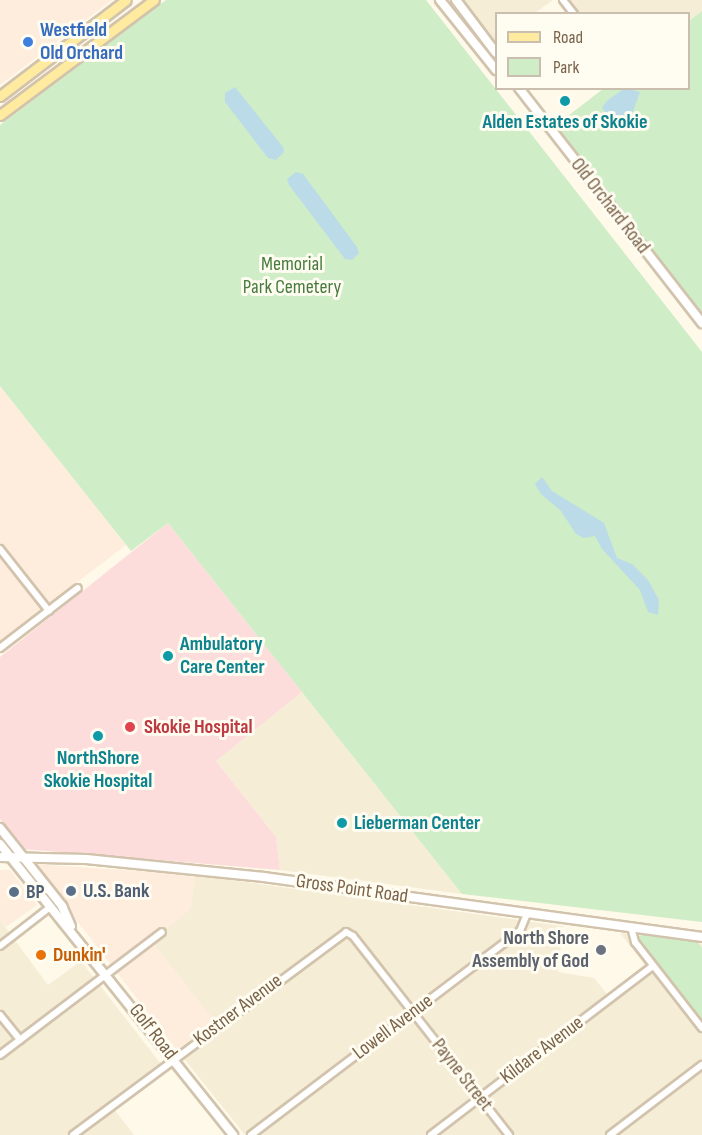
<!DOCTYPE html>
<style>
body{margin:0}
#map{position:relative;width:702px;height:1135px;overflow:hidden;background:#fef9e9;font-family:"Sofia Sans Condensed",sans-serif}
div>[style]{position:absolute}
.residential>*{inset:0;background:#f6edd7}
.commercial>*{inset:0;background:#feecdc}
.medical>*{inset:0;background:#fcdddb}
.green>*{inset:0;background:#cfedc6}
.water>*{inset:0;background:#bbdbe9}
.roads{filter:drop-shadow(2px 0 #d2c3ad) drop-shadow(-2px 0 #d2c3ad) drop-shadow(0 2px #d2c3ad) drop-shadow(0 -2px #d2c3ad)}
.street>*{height:6px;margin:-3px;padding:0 3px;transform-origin:3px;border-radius:3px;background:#fff}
.secondary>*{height:8px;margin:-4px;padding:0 4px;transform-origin:4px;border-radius:4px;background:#fff}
.primary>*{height:9px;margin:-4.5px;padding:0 4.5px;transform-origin:4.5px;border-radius:4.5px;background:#ffeb9f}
.dots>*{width:16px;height:16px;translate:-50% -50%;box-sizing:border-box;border:3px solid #fffcf1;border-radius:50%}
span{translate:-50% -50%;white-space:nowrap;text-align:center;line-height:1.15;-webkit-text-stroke:6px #fffcf1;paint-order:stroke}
.shop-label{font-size:20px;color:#366cbe;font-weight:700}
.left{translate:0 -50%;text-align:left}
.culture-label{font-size:20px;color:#0d838f;font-weight:700}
.street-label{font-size:20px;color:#7b634a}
.park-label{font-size:20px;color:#477b3e}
.health-label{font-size:20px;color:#be3a42;font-weight:700}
.service-label{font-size:20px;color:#4e5e75;font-weight:700}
.worship-label{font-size:20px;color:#5b616d;font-weight:700}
.right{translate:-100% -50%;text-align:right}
.food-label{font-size:20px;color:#c56008;font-weight:700}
.legend{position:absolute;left:495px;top:12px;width:195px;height:78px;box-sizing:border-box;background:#fffcf1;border:2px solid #cabfae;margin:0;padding:8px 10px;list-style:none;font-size:18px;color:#7b634a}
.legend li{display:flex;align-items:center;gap:12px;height:30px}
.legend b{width:30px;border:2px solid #cabfae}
</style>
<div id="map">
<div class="residential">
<i style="clip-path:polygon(461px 0,553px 0,535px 13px,496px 14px,495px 44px)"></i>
<i style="clip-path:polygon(559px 0,702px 0,702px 11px,689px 21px,688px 14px,569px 13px)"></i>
<i style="clip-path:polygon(302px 692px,462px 894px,280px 870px,276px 837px,216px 761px)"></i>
<i style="clip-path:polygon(195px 875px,563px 926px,558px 972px,594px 978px,607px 994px,645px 965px,620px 933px,702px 944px,702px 1135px,245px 1135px,177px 1050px,214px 1021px,151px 941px,190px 909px)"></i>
<i style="clip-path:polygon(0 920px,48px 985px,81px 961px,161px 1064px,110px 1104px,134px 1135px,0 1135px)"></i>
</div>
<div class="commercial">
<i style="clip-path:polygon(0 0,112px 0,0 85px)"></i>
<i style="clip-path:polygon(0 386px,126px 545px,0 641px)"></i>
<i style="clip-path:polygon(33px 864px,195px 875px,190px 909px,151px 941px,214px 1021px,177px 1050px)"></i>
<i style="clip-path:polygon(0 870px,10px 870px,37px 905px,6px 927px,0 920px)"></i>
</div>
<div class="medical">
<i style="clip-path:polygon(168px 523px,302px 692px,216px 761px,276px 837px,280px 870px,22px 849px,0 819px,0 657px)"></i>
</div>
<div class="green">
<i style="clip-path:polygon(166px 0,426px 0,702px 352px,702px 922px,462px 894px,168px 523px,131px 551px,0 386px,0 125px)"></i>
<i style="clip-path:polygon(702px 11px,702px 313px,558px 129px,560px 122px,603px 89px,688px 88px,689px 21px)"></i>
<i style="clip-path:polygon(643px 934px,696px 940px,702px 948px,702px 1022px,636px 938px)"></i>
</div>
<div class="water">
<i style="clip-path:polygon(235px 87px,283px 147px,284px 152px,276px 160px,268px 158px,225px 102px,225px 93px)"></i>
<i style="clip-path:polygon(625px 88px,640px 92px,631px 117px,621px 118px,604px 111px,602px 107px,608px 100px)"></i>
<i style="clip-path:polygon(296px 172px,303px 174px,357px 247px,359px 253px,352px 260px,345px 259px,289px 185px,287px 179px)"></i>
<i style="clip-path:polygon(542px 477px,552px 491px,604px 523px,617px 558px,632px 564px,648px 580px,659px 600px,658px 615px,648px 612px,640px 590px,602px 549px,595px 536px,584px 538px,576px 534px,561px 511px,541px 494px,535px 484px)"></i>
</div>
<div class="roads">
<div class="street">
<i style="left:563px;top:0;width:18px;rotate:52deg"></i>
<i style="left:0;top:549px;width:79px;rotate:51.7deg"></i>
<i style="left:0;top:648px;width:98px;rotate:-37.6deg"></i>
<i style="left:631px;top:927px;width:16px;rotate:75deg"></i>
<i style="left:635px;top:942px;width:109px;rotate:52.1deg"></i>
<i style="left:0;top:946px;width:62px;rotate:-37.8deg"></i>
<i style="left:0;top:1015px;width:32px;rotate:51deg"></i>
<i style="left:0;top:1055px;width:203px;rotate:-37.2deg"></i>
<i style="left:73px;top:1135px;width:340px;rotate:-36.6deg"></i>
<i style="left:346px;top:932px;width:8px;rotate:30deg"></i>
<i style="left:353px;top:936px;width:253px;rotate:51.9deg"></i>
<i style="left:251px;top:1135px;width:338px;rotate:-37.2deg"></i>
<i style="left:520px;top:931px;width:18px;rotate:-68deg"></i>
<i style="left:431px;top:1135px;width:279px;rotate:-37.3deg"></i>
<i style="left:610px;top:1135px;width:116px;rotate:-37.3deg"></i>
</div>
<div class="secondary">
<i style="left:440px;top:0;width:90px;rotate:51.3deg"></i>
<i style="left:456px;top:0;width:66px;rotate:53deg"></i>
<i style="left:519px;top:88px;width:298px;rotate:52.1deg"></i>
<i style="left:0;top:828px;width:100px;rotate:51.5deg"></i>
<i style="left:62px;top:906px;width:22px;rotate:66deg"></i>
<i style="left:0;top:844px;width:373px;rotate:51.3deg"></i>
<i style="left:0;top:857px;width:86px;rotate:1.3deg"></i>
<i style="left:86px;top:859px;width:179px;rotate:5.8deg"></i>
<i style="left:264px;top:877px;width:442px;rotate:7.8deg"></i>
</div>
<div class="primary">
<i style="left:0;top:96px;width:158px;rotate:-37.3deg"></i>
<i style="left:0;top:115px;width:192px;rotate:-36.8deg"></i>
</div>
</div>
<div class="dots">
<i style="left:28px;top:42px;background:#3f7fe0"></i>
<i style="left:565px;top:101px;background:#0f9aa8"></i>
<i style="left:168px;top:656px;background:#0f9aa8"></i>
<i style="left:130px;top:727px;background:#e0444e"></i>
<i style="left:98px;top:736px;background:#0f9aa8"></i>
<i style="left:342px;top:823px;background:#0f9aa8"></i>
<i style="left:71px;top:891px;background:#5c6f8a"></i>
<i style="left:14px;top:892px;background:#5c6f8a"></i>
<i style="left:601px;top:950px;background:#6b7280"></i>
<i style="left:41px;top:955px;background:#e8710a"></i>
</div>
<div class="shop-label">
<span class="left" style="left:40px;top:42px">Westfield<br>Old Orchard</span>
</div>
<div class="culture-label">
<span style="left:565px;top:122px">Alden Estates of Skokie</span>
<span class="left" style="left:180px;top:656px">Ambulatory<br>Care Center</span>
<span style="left:98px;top:770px">NorthShore<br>Skokie Hospital</span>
<span class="left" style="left:354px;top:823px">Lieberman Center</span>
</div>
<div class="street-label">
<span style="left:610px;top:206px;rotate:52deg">Old Orchard Road</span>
<span style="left:352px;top:889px;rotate:8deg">Gross Point Road</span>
<span style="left:238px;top:1010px;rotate:-37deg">Kostner Avenue</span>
<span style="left:393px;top:1027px;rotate:-37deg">Lowell Avenue</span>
<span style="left:153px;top:1032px;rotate:52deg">Golf Road</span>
<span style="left:542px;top:1050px;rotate:-37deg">Kildare Avenue</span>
<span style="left:462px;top:1075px;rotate:52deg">Payne Street</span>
</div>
<div class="park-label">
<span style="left:292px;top:276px">Memorial<br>Park Cemetery</span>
</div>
<div class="health-label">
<span class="left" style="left:144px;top:727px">Skokie Hospital</span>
</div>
<div class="service-label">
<span class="left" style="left:83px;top:891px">U.S. Bank</span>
<span class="left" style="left:26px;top:892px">BP</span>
</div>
<div class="worship-label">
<span class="right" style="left:589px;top:950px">North Shore<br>Assembly of God</span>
</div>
<div class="food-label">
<span class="left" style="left:53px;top:955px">Dunkin'</span>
</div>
<ul class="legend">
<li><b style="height:8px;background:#ffeb9f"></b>Road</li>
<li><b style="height:16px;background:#cfedc6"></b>Park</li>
</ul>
</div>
